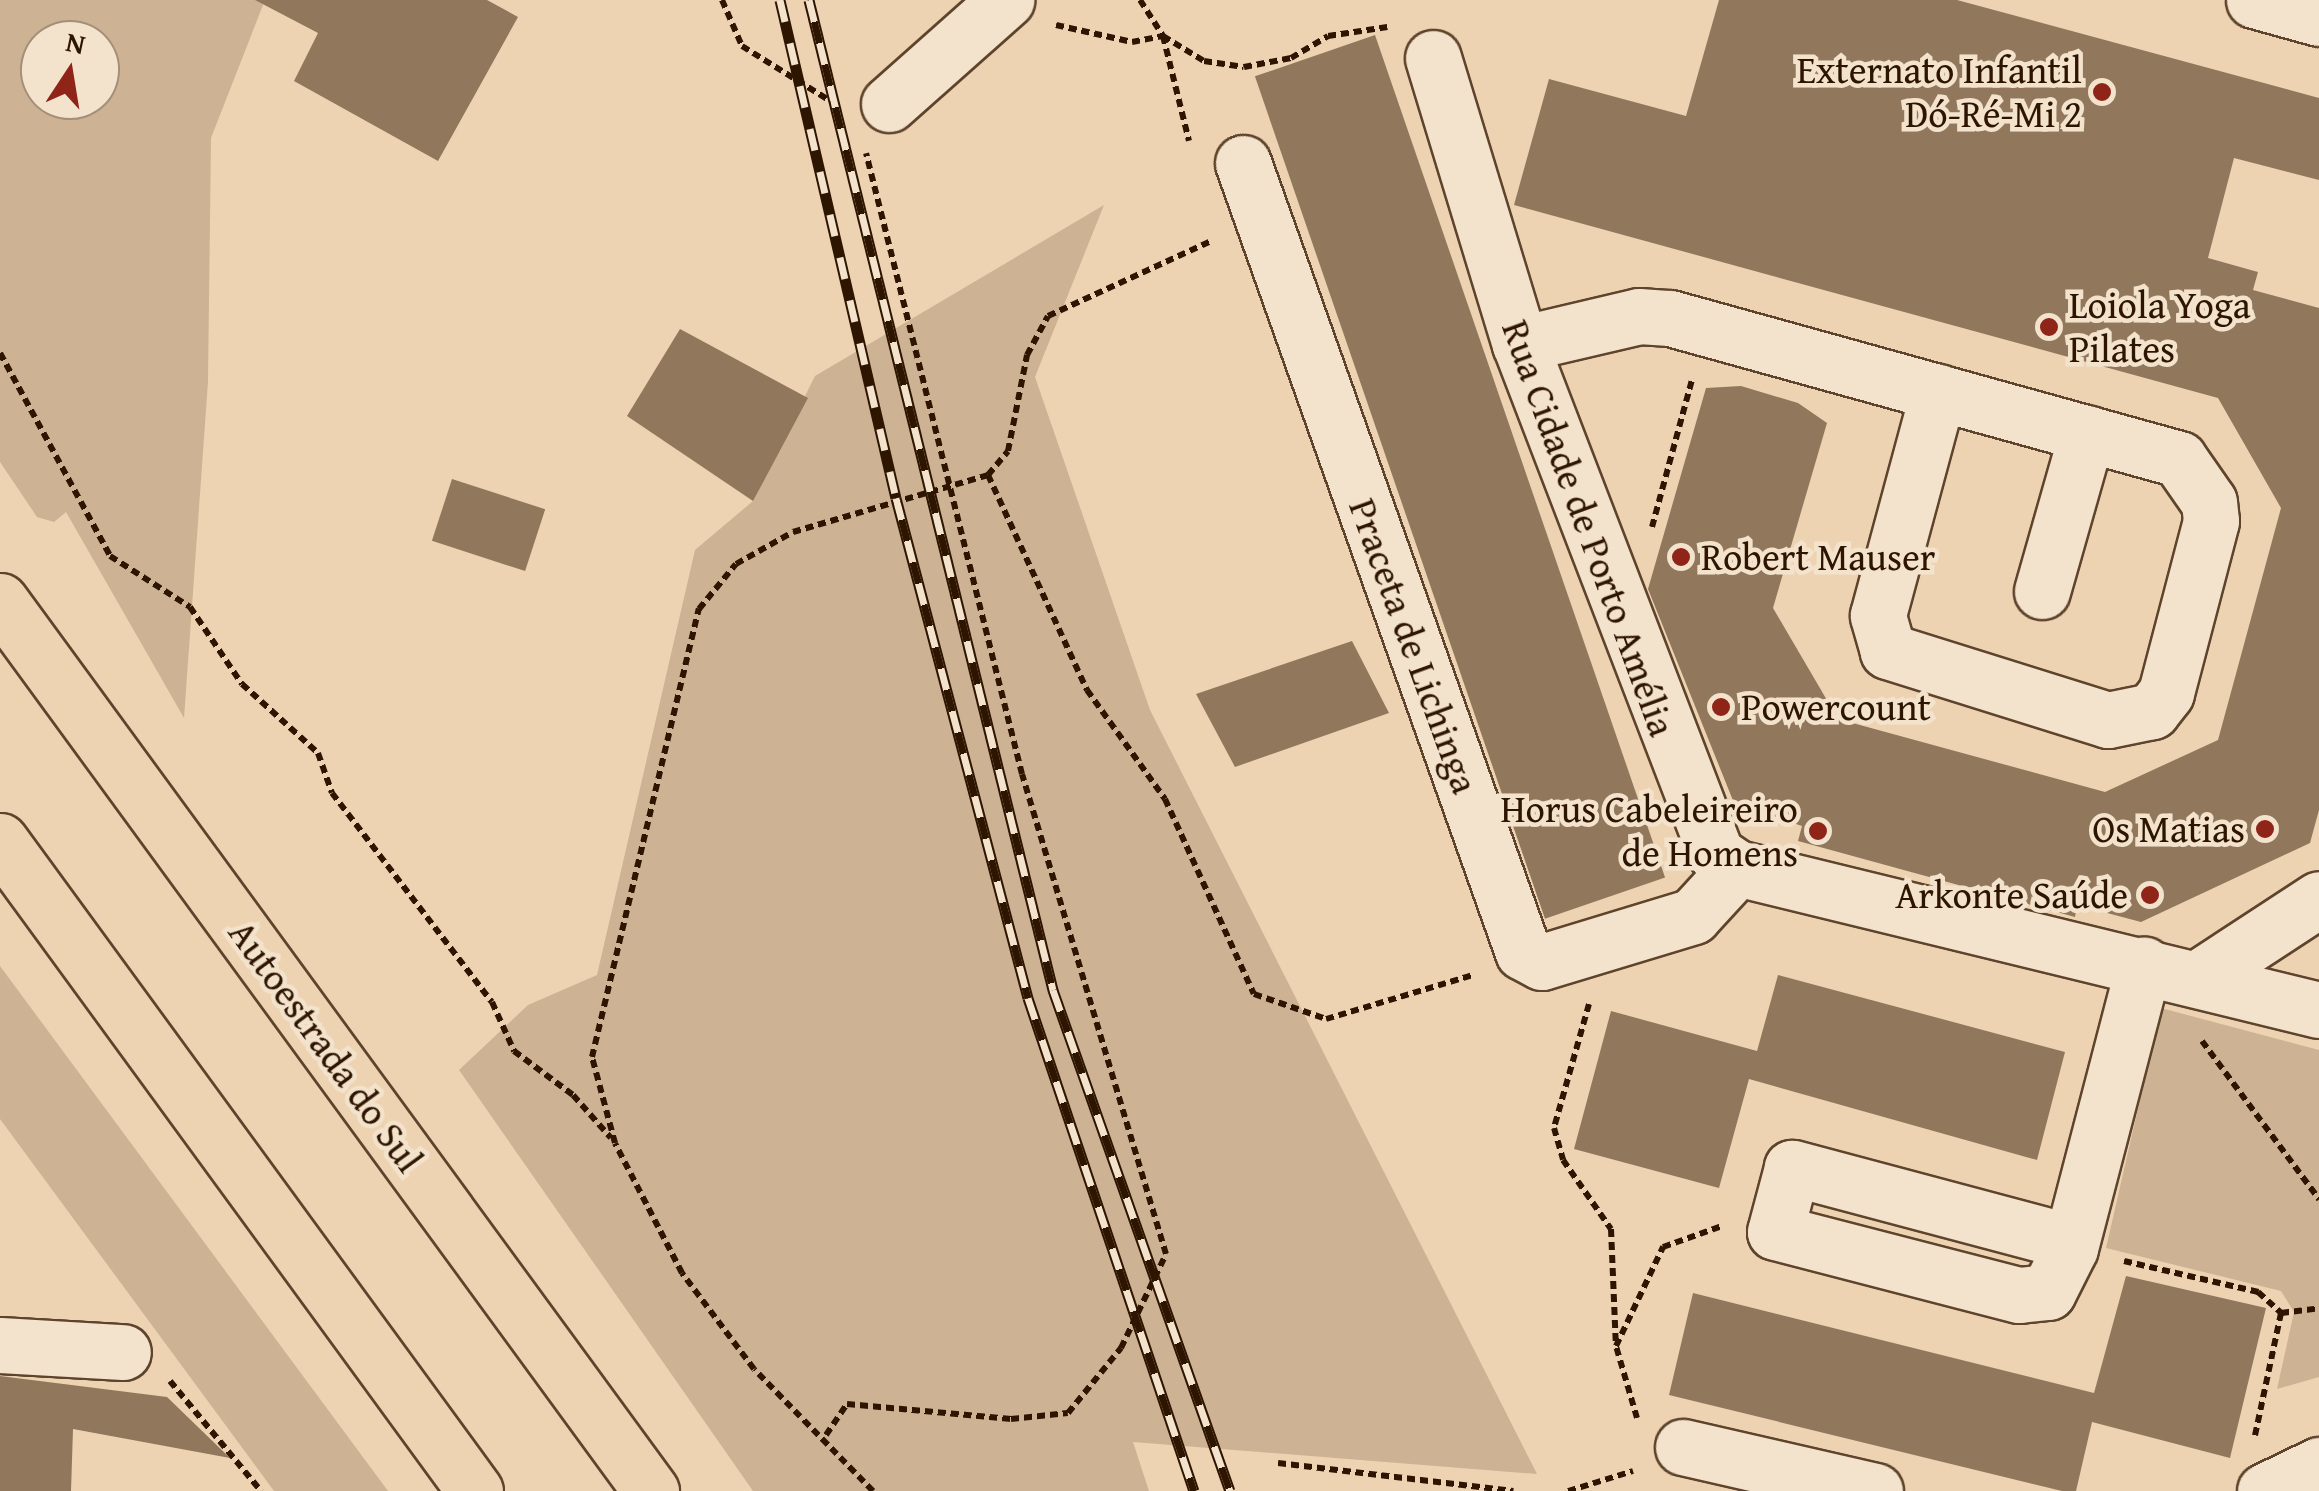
<!DOCTYPE html>
<meta charset="utf-8">
<style>
body{margin:0}
#map{position:relative;width:2319px;height:1491px;overflow:hidden;background:#edd3b1;font-family:"Gentium Book Plus",serif}
div>[style]{position:absolute}
.green>*{inset:0;background:#cdb393}
.building>*{inset:0;background:#91785c;transform-origin:0 0}
.path>*{height:6px;margin-top:-3px;transform-origin:0;background:repeating-linear-gradient(90deg,#2e1500 0 8px,transparent 0 13px)}
.roads{filter:drop-shadow(2px 0 #5e442c) drop-shadow(-2px 0 #5e442c) drop-shadow(0 2px #5e442c) drop-shadow(0 -2px #5e442c)}
.minor>*{height:55px;margin:-27.5px;padding:0 27.5px;transform-origin:27.5px;border-radius:27.5px;background:#f3e2cc}
.motorway>*{height:55px;margin:-27.5px;padding:0 27.5px;transform-origin:27.5px;border-radius:27.5px;background:#edd3b1}
.rail>*{height:11px;margin-top:-5.5px;transform-origin:0;background:repeating-linear-gradient(90deg,#f3e2cc 0 22px,#2e1500 0 44px);box-sizing:border-box;border-block:2px solid #2e1500}
.dots>*{width:28px;height:28px;translate:-50% -50%;box-sizing:border-box;border:5px solid #f3e2cc;border-radius:50%}
span{translate:-50% -50%;white-space:nowrap;text-align:center;line-height:1.15;-webkit-text-stroke:9px #f3e2cc;paint-order:stroke}
.poi-label{font-size:38px;color:#2e1500}
.right{translate:-100% -50%;text-align:right}
.left{translate:0 -50%;text-align:left}
.street-label{font-size:38px;color:#2e1500}
.north{position:absolute;left:20px;top:20px;width:100px;height:100px;box-sizing:border-box;background:#f3e2cc;border:2px solid #a4907a;border-radius:50%;rotate:12deg;font-size:28px;font-weight:700;line-height:40px;text-align:center;color:#2e1500}
.north::after{content:'';display:block;margin:auto;width:35px;height:45px;background:#8f2418;clip-path:polygon(50% 0,100% 100%,50% 72%,0 100%)}
</style>
<div id="map">
<div class="green">
<i style="clip-path:polygon(evenodd,0 0,265px 0,211px 138px,208px 382px,184px 718px,66px 512px,54px 522px,37px 517px,0 462px,0 0,40px 40px,100px 40px,100px 100px,40px 100px,40px 40px)"></i>
<i style="clip-path:polygon(1104px 205px,1035px 377px,1150px 710px,1537px 1474px,1133px 1442px,1149px 1491px,753px 1491px,459px 1070px,528px 1005px,597px 975px,695px 550px,753px 501px,815px 376px)"></i>
<i style="clip-path:polygon(0 966px,388px 1491px,274px 1491px,0 1119px)"></i>
<i style="clip-path:polygon(2161px 1008px,2319px 1050px,2319px 1377px,2277px 1389px,2294px 1312px,2281px 1291px,2106px 1248px)"></i>
</div>
<div class="building">
<i style="clip-path:polygon(255px 0,487px 0,518px 17px,438px 161px,294px 81px,318px 33px)"></i>
<i style="clip-path:polygon(1719px 0,1957px 0,2319px 98px,2319px 180px,2234px 158px,2208px 258px,2258px 272px,2253px 290px,2319px 308px,2319px 810px,2310px 843px,2141px 922px,2077px 905px,2075px 917px,1798px 841px,1802px 826px,1734px 803px,1648px 589px,1706px 388px,1741px 386px,1798px 403px,1827px 423px,1773px 608px,1838px 719px,2105px 792px,2218px 740px,2281px 508px,2218px 398px,1514px 205px,1549px 79px,1686px 116px)"></i>
<i style="left:1375px;top:35px;width:891px;height:127px;rotate:71deg"></i>
<i style="clip-path:polygon(680px 329px,808px 398px,753px 501px,627px 416px)"></i>
<i style="left:452px;top:479px;width:98px;height:65px;rotate:18deg"></i>
<i style="clip-path:polygon(1352px 641px,1389px 713px,1235px 767px,1196px 694px)"></i>
<i style="clip-path:polygon(1778px 975px,2065px 1052px,2037px 1160px,1749px 1079px,1719px 1188px,1574px 1149px,1611px 1011px,1757px 1051px)"></i>
<i style="clip-path:polygon(2126px 1276px,2266px 1308px,2230px 1458px,2092px 1422px,2076px 1491px,2062px 1491px,1669px 1395px,1693px 1293px,2094px 1393px)"></i>
<i style="clip-path:polygon(0 1376px,167px 1397px,230px 1458px,73px 1429px,71px 1491px,0 1491px)"></i>
</div>
<div class="path">
<i style="left:722px;top:0;width:50px;rotate:66.5deg"></i>
<i style="left:742px;top:46px;width:110px;rotate:31.9deg"></i>
<i style="left:1140px;top:0;width:43px;rotate:57.4deg"></i>
<i style="left:1163px;top:36px;width:48px;rotate:31.4deg"></i>
<i style="left:1204px;top:61px;width:40px;rotate:8.5deg"></i>
<i style="left:1244px;top:67px;width:48px;rotate:-10.8deg"></i>
<i style="left:1291px;top:58px;width:43px;rotate:-30.7deg"></i>
<i style="left:1328px;top:36px;width:60px;rotate:-8.7deg"></i>
<i style="left:1056px;top:25px;width:78px;rotate:12.6deg"></i>
<i style="left:1132px;top:42px;width:32px;rotate:-11deg"></i>
<i style="left:1163px;top:36px;width:108px;rotate:76.1deg"></i>
<i style="left:0;top:353px;width:231px;rotate:61.5deg"></i>
<i style="left:110px;top:556px;width:95px;rotate:32.5deg"></i>
<i style="left:190px;top:607px;width:93px;rotate:56deg"></i>
<i style="left:242px;top:684px;width:103px;rotate:42.2deg"></i>
<i style="left:318px;top:753px;width:42px;rotate:70.7deg"></i>
<i style="left:332px;top:793px;width:263px;rotate:52.6deg"></i>
<i style="left:492px;top:1002px;width:54px;rotate:65.8deg"></i>
<i style="left:514px;top:1051px;width:74px;rotate:36.7deg"></i>
<i style="left:573px;top:1095px;width:57px;rotate:48.5deg"></i>
<i style="left:988px;top:475px;width:237px;rotate:65.3deg"></i>
<i style="left:1087px;top:690px;width:134px;rotate:54.4deg"></i>
<i style="left:1165px;top:799px;width:214px;rotate:65.5deg"></i>
<i style="left:1254px;top:994px;width:76px;rotate:19.1deg"></i>
<i style="left:1326px;top:1019px;width:153px;rotate:-16.7deg"></i>
<i style="left:1652px;top:527px;width:152px;rotate:-74.8deg"></i>
<i style="left:1589px;top:1004px;width:129px;rotate:105.8deg"></i>
<i style="left:1554px;top:1128px;width:33px;rotate:74deg"></i>
<i style="left:1563px;top:1160px;width:84px;rotate:55.2deg"></i>
<i style="left:1611px;top:1229px;width:117px;rotate:87.6deg"></i>
<i style="left:2202px;top:1041px;width:197px;rotate:53.5deg"></i>
<i style="left:2124px;top:1261px;width:138px;rotate:13deg"></i>
<i style="left:2258px;top:1292px;width:31px;rotate:42deg"></i>
<i style="left:2281px;top:1313px;width:125px;rotate:102deg"></i>
<i style="left:2281px;top:1313px;width:38px;rotate:-7deg"></i>
<i style="left:170px;top:1381px;width:143px;rotate:50.4deg"></i>
<i style="left:1637px;top:1418px;width:75px;rotate:-106.3deg"></i>
<i style="left:1616px;top:1346px;width:110px;rotate:-64.6deg"></i>
<i style="left:1663px;top:1247px;width:63px;rotate:-19.6deg"></i>
<i style="left:826px;top:1435px;width:37px;rotate:-56deg"></i>
<i style="left:847px;top:1404px;width:165px;rotate:5.2deg"></i>
<i style="left:1011px;top:1419px;width:57px;rotate:-6deg"></i>
<i style="left:1068px;top:1413px;width:84px;rotate:-50.8deg"></i>
<i style="left:1121px;top:1348px;width:104px;rotate:-64.4deg"></i>
<i style="left:1166px;top:1254px;width:501px;rotate:-106.7deg"></i>
<i style="left:1022px;top:774px;width:640px;rotate:-104.1deg"></i>
<i style="left:1278px;top:1463px;width:237px;rotate:6.8deg"></i>
<i style="left:873px;top:1491px;width:170px;rotate:-134.3deg"></i>
<i style="left:754px;top:1369px;width:120px;rotate:-126.9deg"></i>
<i style="left:682px;top:1273px;width:146px;rotate:-117.3deg"></i>
<i style="left:615px;top:1143px;width:89px;rotate:-105deg"></i>
<i style="left:592px;top:1057px;width:461px;rotate:-76.6deg"></i>
<i style="left:699px;top:609px;width:58px;rotate:-50.6deg"></i>
<i style="left:736px;top:564px;width:65px;rotate:-29.3deg"></i>
<i style="left:793px;top:532px;width:203px;rotate:-16.3deg"></i>
<i style="left:988px;top:475px;width:31px;rotate:-50deg"></i>
<i style="left:1008px;top:451px;width:98px;rotate:-78.8deg"></i>
<i style="left:1027px;top:355px;width:44px;rotate:-61.7deg"></i>
<i style="left:1048px;top:316px;width:179px;rotate:-24.7deg"></i>
<i style="left:1568px;top:1491px;width:68px;rotate:-17.1deg"></i>
</div>
<div class="roads">
<div class="minor">
<i style="left:2254px;top:0;width:67px;rotate:15.5deg"></i>
<i style="left:1433px;top:58px;width:299px;rotate:73.1deg"></i>
<i style="left:1520px;top:344px;width:546px;rotate:68.98deg"></i>
<i style="left:1716px;top:854px;width:25px;rotate:34deg"></i>
<i style="left:1737px;top:868px;width:599px;rotate:13.71deg"></i>
<i style="left:889px;top:104px;width:157px;rotate:-41.6deg"></i>
<i style="left:1243px;top:163px;width:837px;rotate:70.46deg"></i>
<i style="left:1523px;top:952px;width:21px;rotate:28deg"></i>
<i style="left:1542px;top:962px;width:158px;rotate:-16.9deg"></i>
<i style="left:1693px;top:916px;width:65px;rotate:-47.5deg"></i>
<i style="left:1520px;top:344px;width:122px;rotate:-13.2deg"></i>
<i style="left:1639px;top:316px;width:31px;rotate:4deg"></i>
<i style="left:1670px;top:318px;width:528px;rotate:15.48deg"></i>
<i style="left:2179px;top:459px;width:52px;rotate:55.1deg"></i>
<i style="left:2209px;top:502px;width:19px;rotate:84deg"></i>
<i style="left:2211px;top:521px;width:178px;rotate:104.7deg"></i>
<i style="left:2166px;top:693px;width:23px;rotate:128deg"></i>
<i style="left:2152px;top:711px;width:45px;rotate:168.4deg"></i>
<i style="left:2108px;top:720px;width:231px;rotate:-162.6deg"></i>
<i style="left:1888px;top:651px;width:37px;rotate:-106deg"></i>
<i style="left:1878px;top:615px;width:231px;rotate:-74.9deg"></i>
<i style="left:2042px;top:591px;width:164px;rotate:-74.1deg"></i>
<i style="left:2200px;top:977px;width:142px;rotate:-33.2deg"></i>
<i style="left:2071px;top:1242px;width:289px;rotate:-165.1deg"></i>
<i style="left:1792px;top:1168px;width:66px;rotate:104.9deg"></i>
<i style="left:1775px;top:1232px;width:252px;rotate:14.5deg"></i>
<i style="left:2019px;top:1295px;width:29px;rotate:-6deg"></i>
<i style="left:2048px;top:1292px;width:49px;rotate:-63.4deg"></i>
<i style="left:2070px;top:1248px;width:293px;rotate:-75.4deg"></i>
<i style="left:0;top:1345px;width:123px;rotate:3.3deg"></i>
<i style="left:1683px;top:1447px;width:197px;rotate:12.9deg"></i>
<i style="left:2265px;top:1491px;width:60px;rotate:-25.7deg"></i>
</div>
<div class="motorway">
<i style="left:0;top:601px;width:1103px;rotate:53.82deg"></i>
<i style="left:0;top:841px;width:805px;rotate:53.84deg"></i>
</div>
</div>
<div class="rail">
<i style="left:780px;top:0;width:511px;rotate:76.89deg"></i>
<i style="left:896px;top:498px;width:517px;rotate:75.21deg"></i>
<i style="left:1028px;top:998px;width:520px;rotate:71.39deg"></i>
<i style="left:809px;top:0;width:1020px;rotate:76.15deg"></i>
<i style="left:1053px;top:990px;width:531px;rotate:70.54deg"></i>
</div>
<div class="dots">
<i style="left:2102px;top:92px;background:#8f2418"></i>
<i style="left:2049px;top:327px;background:#8f2418"></i>
<i style="left:1681px;top:557px;background:#8f2418"></i>
<i style="left:1721px;top:707px;background:#8f2418"></i>
<i style="left:2265px;top:829px;background:#8f2418"></i>
<i style="left:1818px;top:831px;background:#8f2418"></i>
<i style="left:2150px;top:895px;background:#8f2418"></i>
</div>
<div class="poi-label">
<span class="right" style="left:2082px;top:92px">Externato Infantil<br>Dó-Ré-Mi 2</span>
<span class="left" style="left:2069px;top:327px">Loiola Yoga<br>Pilates</span>
<span class="left" style="left:1701px;top:557px">Robert Mauser</span>
<span class="left" style="left:1741px;top:707px">Powercount</span>
<span class="right" style="left:1798px;top:831px">Horus Cabeleireiro<br>de Homens</span>
<span class="right" style="left:2245px;top:829px">Os Matias</span>
<span class="right" style="left:2128px;top:895px">Arkonte Saúde</span>
</div>
<div class="street-label">
<span style="left:1589px;top:528px;rotate:70deg">Rua Cidade de Porto Amélia</span>
<span style="left:1414px;top:646px;rotate:70deg">Praceta de Lichinga</span>
<span style="left:326px;top:1046px;rotate:54deg">Autoestrada do Sul</span>
</div>
<div class="north">N</div>
</div>
